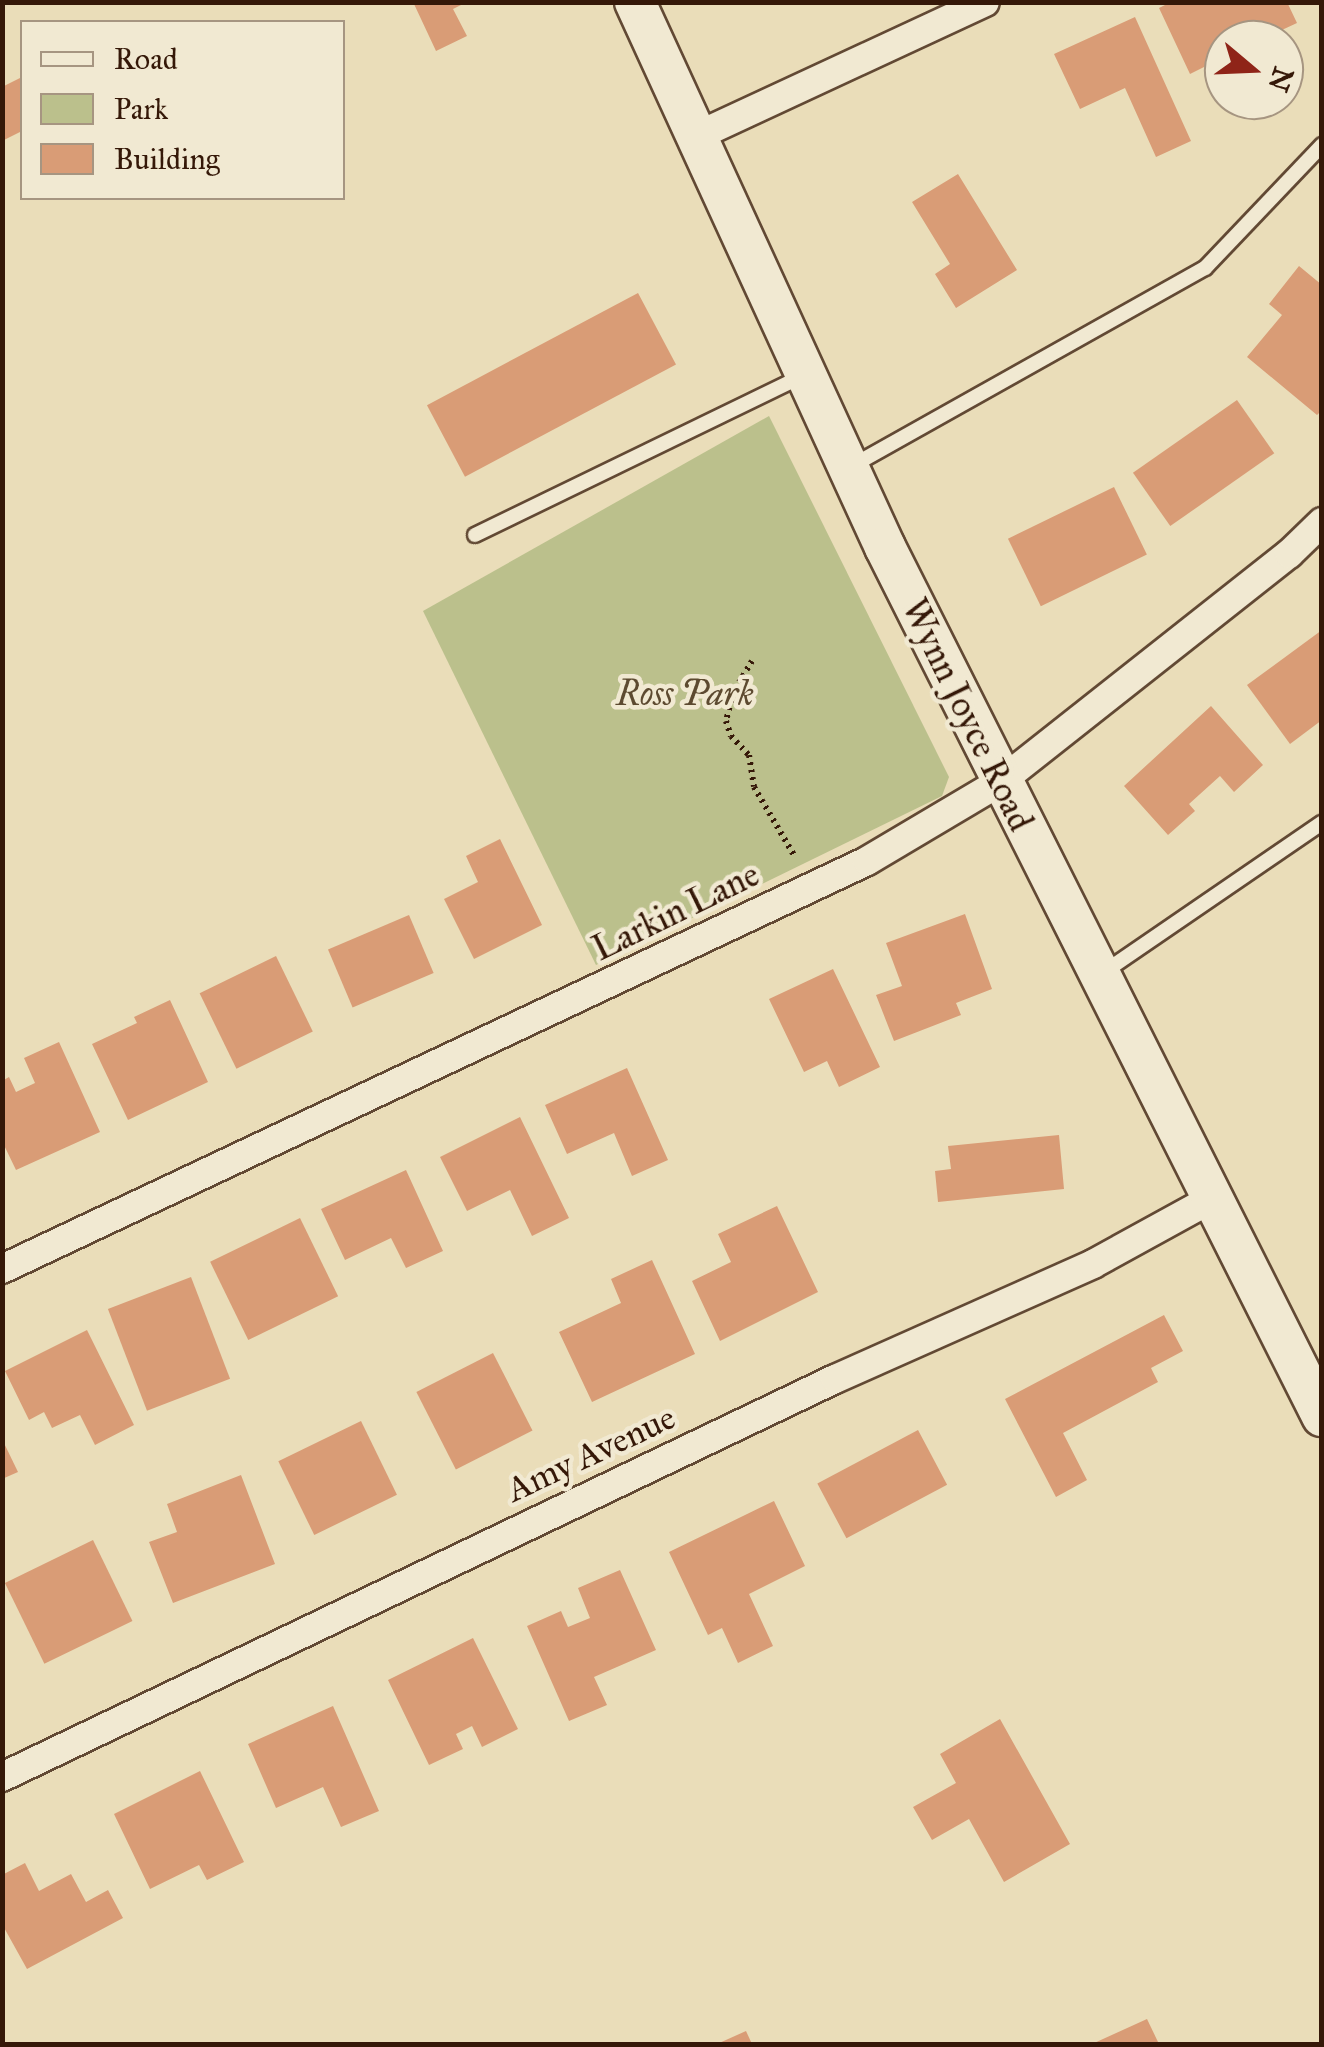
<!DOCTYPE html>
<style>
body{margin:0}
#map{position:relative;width:1324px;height:2047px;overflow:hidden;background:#eaddb9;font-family:"IM FELL Great Primer",serif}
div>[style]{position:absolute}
.green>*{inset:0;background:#bbc08c}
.building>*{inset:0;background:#d99c76;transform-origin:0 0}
.path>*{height:6px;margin-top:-3px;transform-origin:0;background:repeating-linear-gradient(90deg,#351808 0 2.5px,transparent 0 7.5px)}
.roads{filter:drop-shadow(2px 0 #624934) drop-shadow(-2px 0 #624934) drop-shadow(0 2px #624934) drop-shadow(0 -2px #624934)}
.lane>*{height:14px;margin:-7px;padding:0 7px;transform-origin:7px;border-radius:7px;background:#f1e9d2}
.street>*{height:28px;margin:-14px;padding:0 14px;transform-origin:14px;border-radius:14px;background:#f1e9d2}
.secondary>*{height:40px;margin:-20px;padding:0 20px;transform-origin:20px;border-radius:20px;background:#f1e9d2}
span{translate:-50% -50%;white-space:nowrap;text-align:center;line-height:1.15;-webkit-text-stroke:9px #f1e9d2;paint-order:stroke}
.park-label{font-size:35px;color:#5d4a30;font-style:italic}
.street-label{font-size:35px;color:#351808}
.frame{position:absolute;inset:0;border:5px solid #351808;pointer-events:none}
.legend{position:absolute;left:20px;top:20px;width:325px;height:180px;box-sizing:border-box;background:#f1e9d2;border:2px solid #a69581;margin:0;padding:12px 18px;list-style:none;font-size:30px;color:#351808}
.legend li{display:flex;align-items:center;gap:20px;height:50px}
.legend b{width:50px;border:2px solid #a69581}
.north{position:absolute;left:1204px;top:20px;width:100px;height:100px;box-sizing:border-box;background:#f1e9d2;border:2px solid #a69581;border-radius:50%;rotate:109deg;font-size:28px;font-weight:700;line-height:40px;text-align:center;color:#351808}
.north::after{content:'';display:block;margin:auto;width:35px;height:45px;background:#8f2418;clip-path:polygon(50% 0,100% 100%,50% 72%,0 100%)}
</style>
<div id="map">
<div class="green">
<i style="clip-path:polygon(769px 416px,949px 777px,942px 796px,596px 965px,423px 611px)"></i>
</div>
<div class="building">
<i style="clip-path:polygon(467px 2px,453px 9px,467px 36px,436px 51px,414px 4px)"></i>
<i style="clip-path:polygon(1171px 2px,1287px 2px,1297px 23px,1260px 40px,1224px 40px,1224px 57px,1190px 74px,1159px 8px)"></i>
<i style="clip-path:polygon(1135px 17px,1191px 141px,1156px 157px,1125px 88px,1080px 109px,1054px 54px)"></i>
<i style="clip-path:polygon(22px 77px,22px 131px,2px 141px,2px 87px)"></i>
<i style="clip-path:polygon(958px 174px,1017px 270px,956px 308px,935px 274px,950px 264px,912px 202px)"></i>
<i style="clip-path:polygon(1299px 266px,1322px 285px,1322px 410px,1317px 415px,1247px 357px,1282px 315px,1269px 304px)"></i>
<i style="left:638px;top:293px;width:81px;height:239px;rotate:62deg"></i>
<i style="left:1237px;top:400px;width:65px;height:127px;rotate:55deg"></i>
<i style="left:1114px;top:487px;width:75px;height:118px;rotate:64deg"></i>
<i style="clip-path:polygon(1322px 630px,1322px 720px,1290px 744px,1247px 685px)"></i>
<i style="clip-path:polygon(1211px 706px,1263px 765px,1234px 792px,1220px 776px,1189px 804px,1195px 811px,1168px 835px,1124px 786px)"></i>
<i style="clip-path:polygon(500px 839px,542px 925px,474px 959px,444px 899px,478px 882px,466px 856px)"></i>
<i style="clip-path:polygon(965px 914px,992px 989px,956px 1003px,961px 1015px,894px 1041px,876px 995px,902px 986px,886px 943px)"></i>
<i style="left:409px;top:915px;width:63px;height:88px;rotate:67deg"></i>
<i style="left:276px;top:956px;width:84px;height:85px;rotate:64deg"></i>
<i style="clip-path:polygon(833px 969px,880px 1067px,839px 1087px,827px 1061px,804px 1072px,769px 999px)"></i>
<i style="clip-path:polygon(170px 1000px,208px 1082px,128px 1120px,92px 1044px,137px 1023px,134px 1017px)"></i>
<i style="clip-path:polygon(59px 1042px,100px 1132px,16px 1170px,2px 1141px,2px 1081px,9px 1077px,16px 1092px,35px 1083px,24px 1058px)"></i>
<i style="clip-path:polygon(627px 1068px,668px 1160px,632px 1176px,614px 1133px,567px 1154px,545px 1105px)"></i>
<i style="clip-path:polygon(520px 1117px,569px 1218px,532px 1236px,510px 1190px,467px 1211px,440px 1157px)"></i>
<i style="clip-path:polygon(1059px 1135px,1064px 1189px,938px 1202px,935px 1171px,951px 1169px,948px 1146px)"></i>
<i style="clip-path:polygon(406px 1170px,443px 1251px,406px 1268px,391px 1238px,345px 1260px,321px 1209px)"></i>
<i style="clip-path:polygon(777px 1206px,818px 1292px,720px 1341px,692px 1281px,731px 1262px,718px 1234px)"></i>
<i style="left:300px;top:1218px;width:87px;height:100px;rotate:64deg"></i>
<i style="clip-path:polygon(652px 1260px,695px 1354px,592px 1402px,559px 1332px,621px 1303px,611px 1279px)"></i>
<i style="left:191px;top:1277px;width:109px;height:89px;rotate:69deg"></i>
<i style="clip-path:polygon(1164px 1315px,1183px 1351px,1151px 1368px,1158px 1382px,1063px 1433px,1087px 1480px,1056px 1497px,1005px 1399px)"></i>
<i style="clip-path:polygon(87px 1330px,134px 1425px,95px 1445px,80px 1415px,52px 1428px,44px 1412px,29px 1420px,5px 1371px)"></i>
<i style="left:493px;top:1353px;width:87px;height:86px;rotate:63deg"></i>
<i style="left:361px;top:1421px;width:82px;height:92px;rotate:64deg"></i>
<i style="left:918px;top:1430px;width:62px;height:114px;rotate:62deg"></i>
<i style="clip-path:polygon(2px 1439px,18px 1472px,2px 1479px)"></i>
<i style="clip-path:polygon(241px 1475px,275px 1564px,173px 1603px,149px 1542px,177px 1532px,167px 1504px)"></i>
<i style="clip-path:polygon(774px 1501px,805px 1566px,749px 1594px,773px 1646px,738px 1663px,722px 1628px,708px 1635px,669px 1552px)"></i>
<i style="left:93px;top:1540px;width:90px;height:98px;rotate:64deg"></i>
<i style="clip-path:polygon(620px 1570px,656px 1650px,594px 1677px,607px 1705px,569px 1721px,527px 1626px,561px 1611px,568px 1627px,590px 1618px,578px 1588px)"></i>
<i style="clip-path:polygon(473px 1638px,518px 1729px,482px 1747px,472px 1726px,456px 1734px,463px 1749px,429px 1765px,388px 1680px)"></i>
<i style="clip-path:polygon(333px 1706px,379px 1811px,341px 1827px,323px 1787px,276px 1808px,248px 1744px)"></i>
<i style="clip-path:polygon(1000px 1719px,1070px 1844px,1004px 1882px,969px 1819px,932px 1840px,913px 1807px,956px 1783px,940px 1754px)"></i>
<i style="clip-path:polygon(200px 1771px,244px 1862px,207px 1880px,199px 1865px,150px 1889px,114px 1814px)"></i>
<i style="clip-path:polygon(25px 1863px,39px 1891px,71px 1874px,86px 1902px,108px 1890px,123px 1918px,27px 1969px,2px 1924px,2px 1875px)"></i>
<i style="clip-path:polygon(1147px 2019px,1159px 2044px,1092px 2044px)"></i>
<i style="clip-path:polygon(746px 2031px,752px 2044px,717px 2044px)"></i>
</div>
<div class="path">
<i style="left:752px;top:661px;width:37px;rotate:121deg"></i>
<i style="left:733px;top:693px;width:29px;rotate:104deg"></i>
<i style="left:726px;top:721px;width:16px;rotate:72deg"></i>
<i style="left:731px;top:736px;width:26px;rotate:47deg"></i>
<i style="left:749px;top:755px;width:32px;rotate:81deg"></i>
<i style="left:754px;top:787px;width:81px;rotate:59.6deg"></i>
</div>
<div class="roads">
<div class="lane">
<i style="left:852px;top:466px;width:405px;rotate:-29.3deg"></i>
<i style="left:1205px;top:268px;width:170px;rotate:-46.4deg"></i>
<i style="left:475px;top:535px;width:365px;rotate:-25.9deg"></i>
<i style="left:1104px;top:972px;width:264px;rotate:-34.4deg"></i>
</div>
<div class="street">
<i style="left:699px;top:135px;width:315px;rotate:-24.9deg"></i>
<i style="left:2px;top:1269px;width:956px;rotate:-25.25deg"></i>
<i style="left:867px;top:861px;width:155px;rotate:-30.7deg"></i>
<i style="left:1000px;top:782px;width:368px;rotate:-38.3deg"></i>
<i style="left:1289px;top:554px;width:46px;rotate:-44.1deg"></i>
<i style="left:2px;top:1777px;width:923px;rotate:-25.54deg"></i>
<i style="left:835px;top:1379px;width:282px;rotate:-24deg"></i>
<i style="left:1093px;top:1264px;width:135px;rotate:-28.8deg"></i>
</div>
<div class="secondary">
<i style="left:635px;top:2px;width:600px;rotate:65.36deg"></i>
<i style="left:885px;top:547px;width:973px;rotate:63.3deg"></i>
</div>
</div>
<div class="park-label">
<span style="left:685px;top:694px">Ross Park</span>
</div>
<div class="street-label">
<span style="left:967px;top:715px;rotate:64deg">Wynn Joyce Road</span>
<span style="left:676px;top:912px;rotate:-26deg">Larkin Lane</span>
<span style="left:591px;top:1454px;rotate:-25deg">Amy Avenue</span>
</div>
<div class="frame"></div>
<ul class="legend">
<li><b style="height:12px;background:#f1e9d2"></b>Road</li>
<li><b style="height:28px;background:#bbc08c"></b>Park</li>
<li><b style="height:28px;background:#d99c76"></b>Building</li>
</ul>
<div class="north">N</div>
</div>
